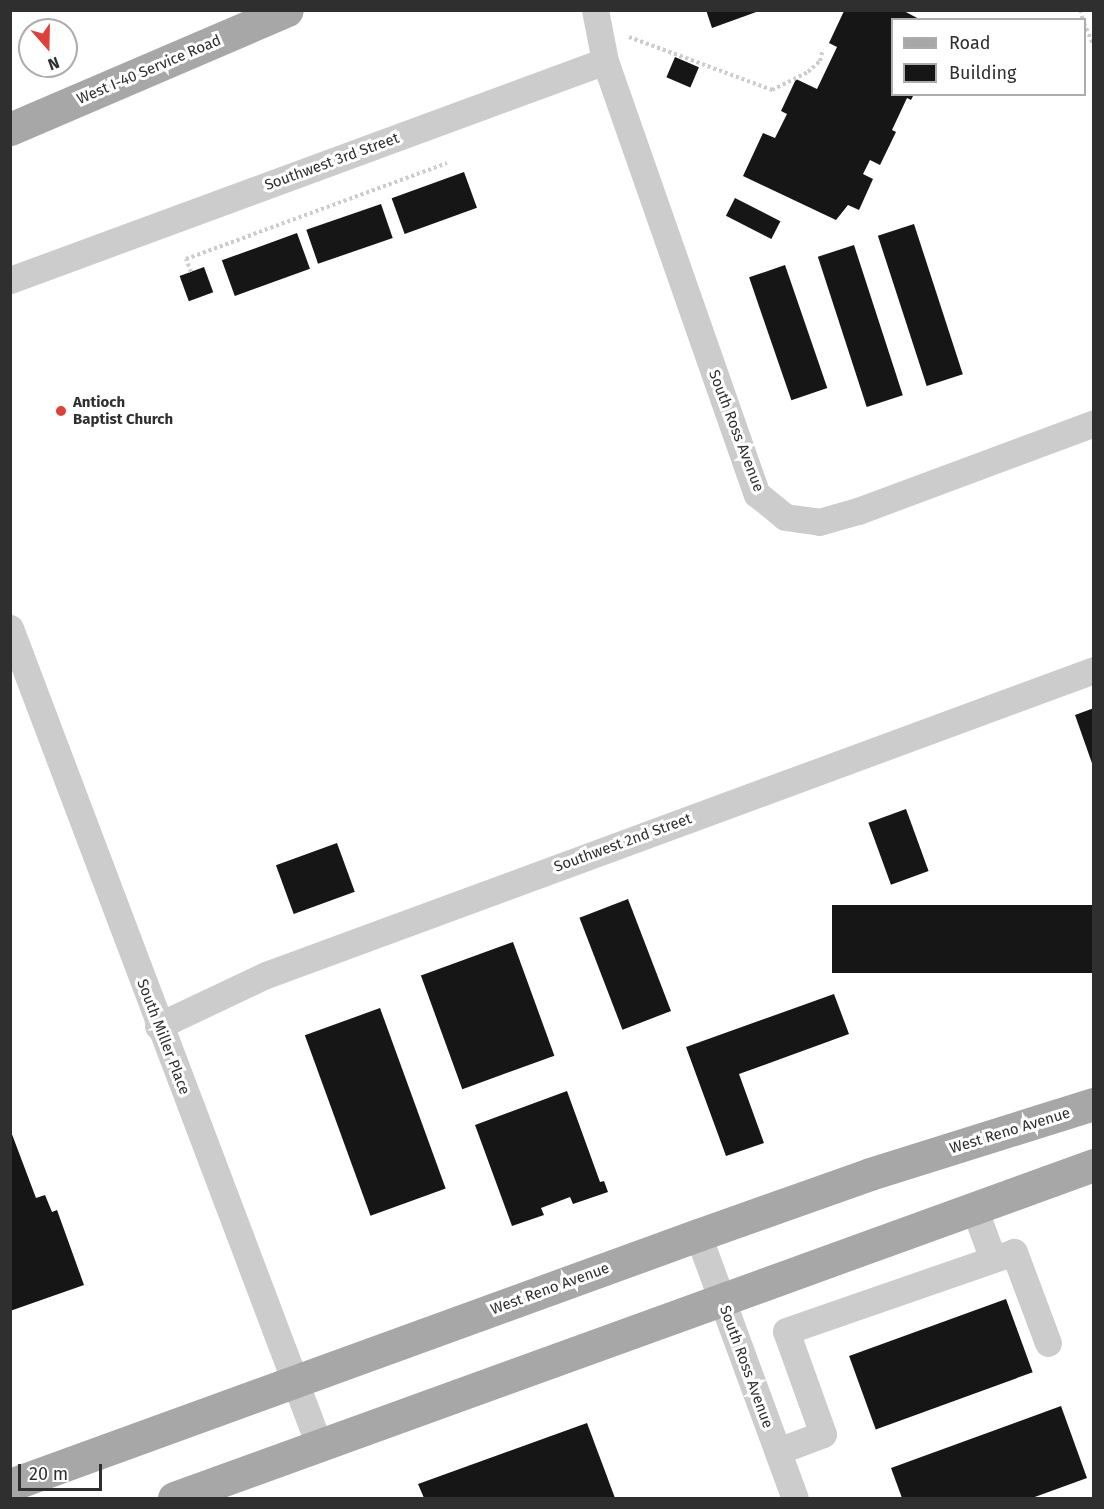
<!DOCTYPE html>
<style>
body{margin:0}
#map{position:relative;width:1104px;height:1509px;overflow:hidden;background:#fff;font-family:"Fira Sans",sans-serif}
div>[style]{position:absolute}
.building>*{inset:0;background:#161616;transform-origin:0 0}
.path>*{height:4px;margin-top:-2px;transform-origin:0;background:repeating-linear-gradient(90deg,#ccc 0 3px,transparent 0 6px)}
.minor>*{height:27px;margin:-13.5px;padding:0 13.5px;transform-origin:13.5px;border-radius:13.5px;background:#ccc}
.major>*{height:33px;margin:-16.5px;padding:0 16.5px;transform-origin:16.5px;border-radius:16.5px;background:#a7a7a7}
.dots>*{width:16px;height:16px;translate:-50% -50%;box-sizing:border-box;border:3px solid #fff;border-radius:50%}
span{translate:-50% -50%;white-space:nowrap;text-align:center;line-height:1.15;-webkit-text-stroke:6px #fff;paint-order:stroke}
.street-label{font-size:15px;color:#2f2f2f}
.poi-label{font-size:15px;color:#2f2f2f;font-weight:700}
.left{translate:0 -50%;text-align:left}
.frame{position:absolute;inset:0;border:12px solid #2f2f2f;pointer-events:none}
.legend{position:absolute;left:891px;top:18px;width:195px;height:78px;box-sizing:border-box;background:#fff;border:2px solid #acacac;margin:0;padding:8px 10px;list-style:none;font-size:18px;color:#2f2f2f}
.legend li{display:flex;align-items:center;gap:12px;height:30px}
.legend b{width:30px;border:2px solid #acacac}
.north{position:absolute;left:18px;top:18px;width:60px;height:60px;box-sizing:border-box;background:#fff;border:2px solid #acacac;border-radius:50%;rotate:160deg;font-size:16px;font-weight:700;line-height:24px;text-align:center;color:#2f2f2f}
.north::after{content:'';display:block;margin:auto;width:21px;height:27px;background:#df4039;clip-path:polygon(50% 0,100% 100%,50% 72%,0 100%)}
.scale{position:absolute;left:18px;top:1464px;width:84px;height:27px;box-sizing:border-box;border:3px solid #2f2f2f;border-top:0;padding-left:8px;font-size:18px;line-height:21px;white-space:nowrap;color:#2f2f2f;-webkit-text-stroke:4px #fff;paint-order:stroke}
</style>
<div id="map">
<div class="building">
<i style="clip-path:polygon(706px 10px,759px 10px,759px 11px,712px 28px)"></i>
<i style="clip-path:polygon(849px 10px,902px 10px,921px 20px,892px 20px,892px 94px,914px 94px,911px 100px,907px 98px,892px 130px,896px 132px,880px 165px,870px 160px,863px 174px,873px 179px,859px 210px,848px 205px,836px 220px,743px 176px,763px 133px,775px 138px,787px 114px,781px 111px,796px 79px,817px 89px,837px 47px,829px 43px,844px 11px)"></i>
<i style="left:675px;top:57px;width:26px;height:22px;rotate:23deg"></i>
<i style="left:464px;top:172px;width:38px;height:77px;rotate:70deg"></i>
<i style="left:735px;top:198px;width:51px;height:20px;rotate:27deg"></i>
<i style="left:381px;top:204px;width:36px;height:79px;rotate:71deg"></i>
<i style="left:914px;top:224px;width:158px;height:38px;rotate:72deg"></i>
<i style="left:297px;top:233px;width:38px;height:80px;rotate:70deg"></i>
<i style="left:854px;top:245px;width:158px;height:38px;rotate:72deg"></i>
<i style="left:785px;top:265px;width:130px;height:38px;rotate:71deg"></i>
<i style="left:204px;top:267px;width:27px;height:26px;rotate:70deg"></i>
<i style="clip-path:polygon(1094px 708px,1094px 766px,1093px 766px,1075px 715px)"></i>
<i style="left:906px;top:809px;width:66px;height:40px;rotate:70deg"></i>
<i style="left:337px;top:843px;width:52px;height:65px;rotate:70deg"></i>
<i style="left:628px;top:899px;width:120px;height:52px;rotate:69deg"></i>
<i style="left:1094px;top:905px;width:68px;height:262px;rotate:90deg"></i>
<i style="left:513px;top:942px;width:121px;height:98px;rotate:70deg"></i>
<i style="clip-path:polygon(834px 994px,849px 1034px,739px 1074px,764px 1143px,726px 1156px,686px 1047px)"></i>
<i style="left:380px;top:1008px;width:192px;height:80px;rotate:70deg"></i>
<i style="clip-path:polygon(567px 1091px,600px 1182px,604px 1181px,608px 1192px,573px 1204px,570px 1197px,541px 1208px,544px 1215px,512px 1226px,475px 1125px)"></i>
<i style="clip-path:polygon(10px 1129px,36px 1198px,45px 1195px,52px 1212px,57px 1210px,84px 1285px,10px 1311px)"></i>
<i style="left:1006px;top:1299px;width:78px;height:167px;rotate:70deg"></i>
<i style="clip-path:polygon(1061px 1406px,1087px 1478px,1032px 1498px,902px 1498px,891px 1468px)"></i>
<i style="clip-path:polygon(587px 1423px,615px 1498px,424px 1498px,418px 1484px)"></i>
</div>
<div class="path">
<i style="left:1080px;top:10px;width:10px;rotate:73deg"></i>
<i style="left:1084px;top:23px;width:26px;rotate:67deg"></i>
<i style="left:629px;top:37px;width:153px;rotate:20.3deg"></i>
<i style="left:772px;top:90px;width:40px;rotate:-26.6deg"></i>
<i style="left:808px;top:72px;width:16px;rotate:-43deg"></i>
<i style="left:820px;top:61px;width:12px;rotate:-76deg"></i>
<i style="left:191px;top:272px;width:14px;rotate:-111deg"></i>
<i style="left:186px;top:259px;width:278px;rotate:-20.2deg"></i>
</div>
<div class="minor">
<i style="left:605px;top:61px;width:459px;rotate:70.7deg"></i>
<i style="left:757px;top:494px;width:36px;rotate:39deg"></i>
<i style="left:785px;top:517px;width:34px;rotate:8deg"></i>
<i style="left:819px;top:522px;width:41px;rotate:-15.8deg"></i>
<i style="left:858px;top:511px;width:252px;rotate:-20.4deg"></i>
<i style="left:10px;top:280px;width:634px;rotate:-20.21deg"></i>
<i style="left:605px;top:61px;width:52px;rotate:-101.1deg"></i>
<i style="left:10px;top:628px;width:873px;rotate:69.28deg"></i>
<i style="left:158px;top:1026px;width:119px;rotate:-25.3deg"></i>
<i style="left:266px;top:975px;width:882px;rotate:-20.22deg"></i>
<i style="left:974px;top:1208px;width:54px;rotate:69.6deg"></i>
<i style="left:698px;top:1235px;width:280px;rotate:69.8deg"></i>
<i style="left:778px;top:1451px;width:48px;rotate:-20.7deg"></i>
<i style="left:823px;top:1434px;width:109px;rotate:-109.8deg"></i>
<i style="left:786px;top:1331px;width:241px;rotate:-19.1deg"></i>
<i style="left:1014px;top:1252px;width:97px;rotate:69.5deg"></i>
</div>
<div class="major">
<i style="left:10px;top:129px;width:301px;rotate:-23.2deg"></i>
<i style="left:10px;top:1485px;width:732px;rotate:-19.97deg"></i>
<i style="left:698px;top:1235px;width:182px;rotate:-19.5deg"></i>
<i style="left:870px;top:1174px;width:235px;rotate:-17.4deg"></i>
<i style="left:174px;top:1498px;width:978px;rotate:-19.9deg"></i>
</div>
<div class="dots">
<i style="left:61px;top:411px;background:#df4039"></i>
</div>
<div class="street-label">
<span style="left:149px;top:70px;rotate:-23deg">West I-40 Service Road</span>
<span style="left:332px;top:162px;rotate:-20deg">Southwest 3rd Street</span>
<span style="left:736px;top:431px;rotate:69deg">South Ross Avenue</span>
<span style="left:623px;top:843px;rotate:-20deg">Southwest 2nd Street</span>
<span style="left:163px;top:1037px;rotate:69deg">South Miller Place</span>
<span style="left:1010px;top:1131px;rotate:-17deg">West Reno Avenue</span>
<span style="left:550px;top:1289px;rotate:-20deg">West Reno Avenue</span>
<span style="left:746px;top:1367px;rotate:70deg">South Ross Avenue</span>
</div>
<div class="poi-label">
<span class="left" style="left:73px;top:411px">Antioch<br>Baptist Church</span>
</div>
<div class="frame"></div>
<ul class="legend">
<li><b style="height:8px;background:#a7a7a7"></b>Road</li>
<li><b style="height:16px;background:#161616"></b>Building</li>
</ul>
<div class="north">N</div>
<div class="scale">20 m</div>
</div>
